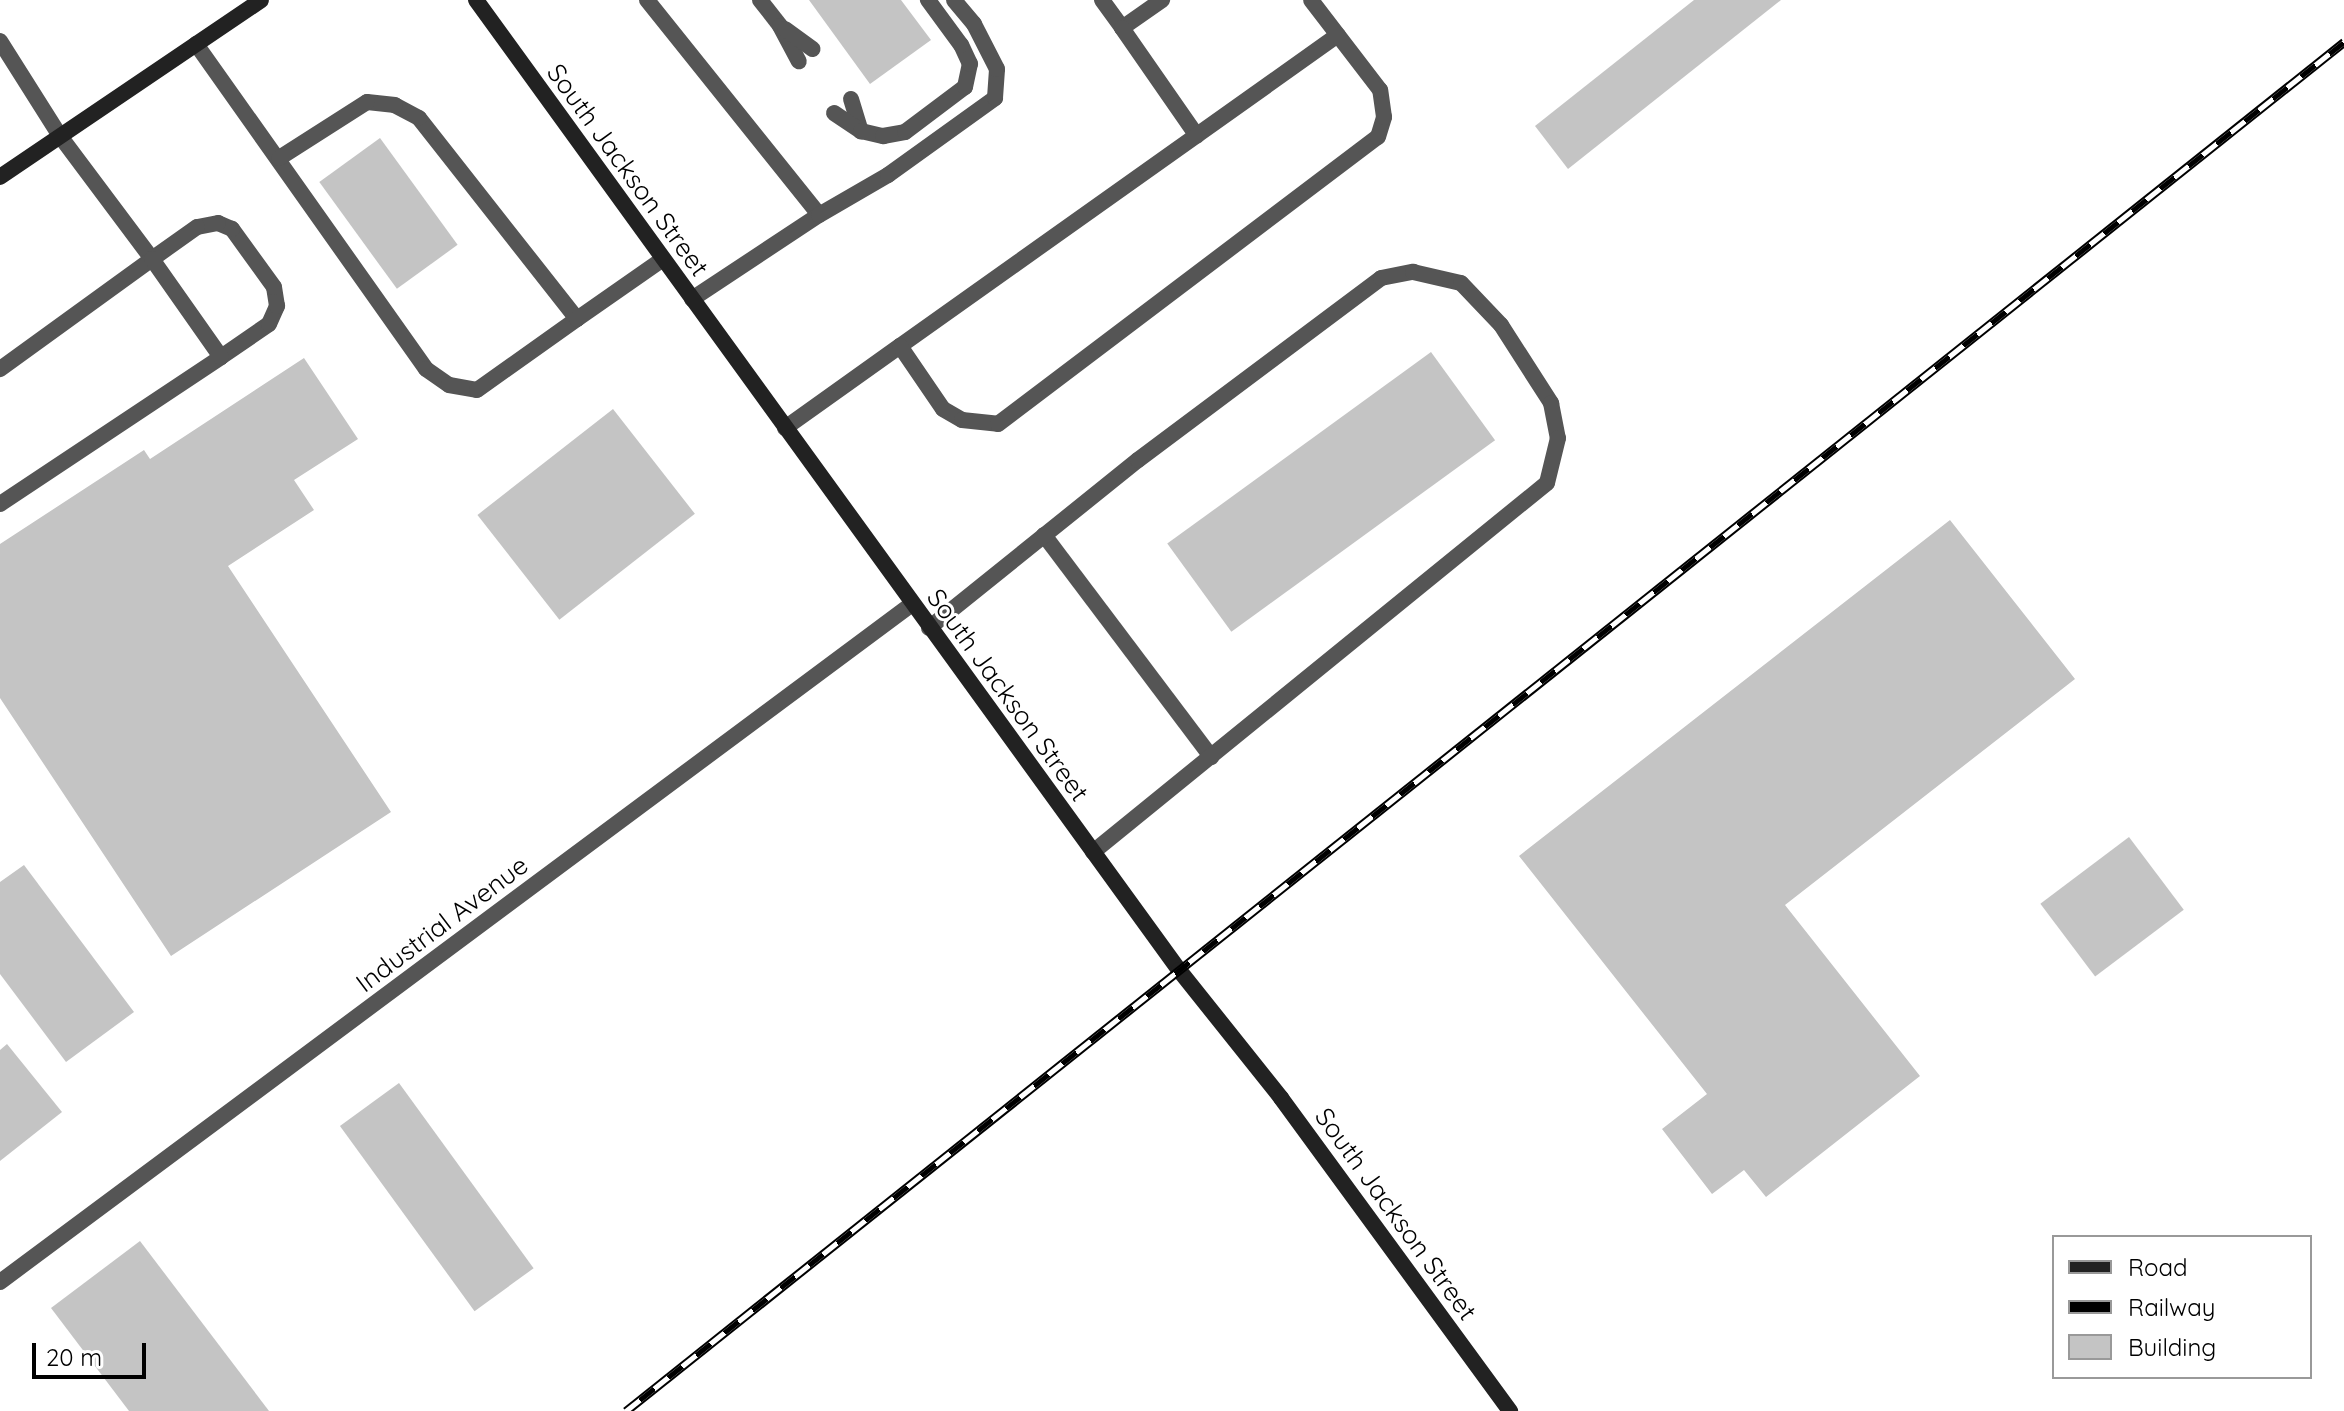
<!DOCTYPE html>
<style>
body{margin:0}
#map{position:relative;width:2344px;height:1411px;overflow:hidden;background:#fff;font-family:Quicksand,sans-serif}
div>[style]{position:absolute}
.building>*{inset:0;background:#c4c4c4;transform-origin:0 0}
.lane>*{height:16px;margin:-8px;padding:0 8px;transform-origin:8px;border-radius:8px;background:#555}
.street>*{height:16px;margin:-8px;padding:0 8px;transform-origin:8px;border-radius:8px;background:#555}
.secondary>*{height:16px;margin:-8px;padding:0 8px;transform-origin:8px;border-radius:8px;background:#222}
.rail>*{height:9px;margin-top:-4.5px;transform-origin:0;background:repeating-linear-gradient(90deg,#fff 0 18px,#000 0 36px);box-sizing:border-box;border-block:2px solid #000}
span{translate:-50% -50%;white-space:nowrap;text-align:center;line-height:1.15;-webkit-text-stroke:6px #fff;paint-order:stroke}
.street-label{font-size:26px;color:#000}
.legend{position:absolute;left:2052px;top:1235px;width:260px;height:144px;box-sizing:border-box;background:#fff;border:2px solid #999;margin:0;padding:10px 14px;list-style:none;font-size:24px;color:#000}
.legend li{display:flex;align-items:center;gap:16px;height:40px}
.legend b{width:40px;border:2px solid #999}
.scale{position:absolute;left:32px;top:1343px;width:114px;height:36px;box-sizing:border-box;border:4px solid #000;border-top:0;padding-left:10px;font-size:24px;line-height:28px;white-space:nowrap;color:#000;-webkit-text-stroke:6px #fff;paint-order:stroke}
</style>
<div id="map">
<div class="building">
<i style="clip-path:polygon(809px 0,901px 0,931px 40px,870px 84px)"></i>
<i style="clip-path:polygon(1694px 0,1781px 0,1568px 169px,1535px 126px)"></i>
<i style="left:380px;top:138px;width:132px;height:75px;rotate:54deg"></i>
<i style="left:1431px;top:352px;width:109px;height:326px;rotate:54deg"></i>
<i style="clip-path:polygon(304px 358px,358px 439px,294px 480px,314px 510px,228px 566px,391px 812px,171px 956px,0 698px,0 544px,144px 450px,150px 459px)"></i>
<i style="left:613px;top:409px;width:133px;height:172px;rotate:52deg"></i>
<i style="clip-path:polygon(1950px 520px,2075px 679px,1785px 905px,1920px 1076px,1766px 1197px,1744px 1170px,1712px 1194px,1662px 1129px,1707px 1094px,1519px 856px)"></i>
<i style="left:2129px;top:837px;width:91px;height:111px;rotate:53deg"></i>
<i style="clip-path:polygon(24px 865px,134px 1012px,66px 1062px,0 974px,0 882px)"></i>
<i style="clip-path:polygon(7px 1044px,62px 1112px,0 1161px,0 1050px)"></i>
<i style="left:399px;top:1083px;width:229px;height:73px;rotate:54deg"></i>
<i style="clip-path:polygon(140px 1241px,269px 1411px,129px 1411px,51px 1308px)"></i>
</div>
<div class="lane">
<i style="left:647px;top:0;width:275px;rotate:51.3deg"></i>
<i style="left:760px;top:0;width:33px;rotate:52deg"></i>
<i style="left:780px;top:26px;width:40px;rotate:62deg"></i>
<i style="left:1102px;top:0;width:34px;rotate:54deg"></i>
<i style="left:1122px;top:28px;width:49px;rotate:-35deg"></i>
<i style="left:1122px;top:28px;width:131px;rotate:55.2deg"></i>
<i style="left:785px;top:29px;width:34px;rotate:36deg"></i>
<i style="left:0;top:41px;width:112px;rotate:57.7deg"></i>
<i style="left:60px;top:136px;width:154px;rotate:53.2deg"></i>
<i style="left:152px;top:259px;width:188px;rotate:144.1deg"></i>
<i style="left:196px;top:44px;width:398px;rotate:54.7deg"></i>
<i style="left:426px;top:369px;width:28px;rotate:35deg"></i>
<i style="left:449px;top:385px;width:28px;rotate:10deg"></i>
<i style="left:477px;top:390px;width:123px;rotate:-35.4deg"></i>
<i style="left:577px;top:319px;width:256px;rotate:-128.2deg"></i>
<i style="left:419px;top:118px;width:27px;rotate:-152deg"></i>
<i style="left:395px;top:105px;width:28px;rotate:-174deg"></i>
<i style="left:367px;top:102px;width:104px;rotate:147.5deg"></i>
<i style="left:851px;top:99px;width:34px;rotate:73deg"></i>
<i style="left:834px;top:113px;width:32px;rotate:34deg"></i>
<i style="left:861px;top:131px;width:23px;rotate:13deg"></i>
<i style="left:883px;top:136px;width:22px;rotate:-10deg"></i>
<i style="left:905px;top:132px;width:75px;rotate:-36.9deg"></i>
<i style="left:965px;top:87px;width:24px;rotate:-78deg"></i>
<i style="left:970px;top:64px;width:21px;rotate:-115deg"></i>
<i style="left:961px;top:45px;width:56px;rotate:-126.3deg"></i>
<i style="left:692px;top:299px;width:152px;rotate:-33.5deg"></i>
<i style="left:819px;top:215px;width:80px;rotate:-30.1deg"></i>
<i style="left:888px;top:175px;width:132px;rotate:-35.7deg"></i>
<i style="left:995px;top:98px;width:29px;rotate:-86deg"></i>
<i style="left:997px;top:69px;width:51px;rotate:-117.1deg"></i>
<i style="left:974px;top:24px;width:31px;rotate:-130deg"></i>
<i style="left:577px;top:319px;width:105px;rotate:-34.9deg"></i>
<i style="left:900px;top:346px;width:537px;rotate:-35.38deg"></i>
<i style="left:785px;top:428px;width:141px;rotate:-35.5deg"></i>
<i style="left:900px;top:346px;width:76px;rotate:55.7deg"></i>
<i style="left:943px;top:409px;width:22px;rotate:30deg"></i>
<i style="left:962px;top:420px;width:36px;rotate:6deg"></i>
<i style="left:998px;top:424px;width:476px;rotate:-37.1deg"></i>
<i style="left:1378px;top:137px;width:21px;rotate:-73deg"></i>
<i style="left:1384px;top:117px;width:27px;rotate:-98deg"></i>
<i style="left:1380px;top:90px;width:113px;rotate:-127.5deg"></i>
<i style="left:0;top:504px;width:265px;rotate:-33.6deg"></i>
<i style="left:221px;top:357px;width:58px;rotate:-34.5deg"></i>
<i style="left:269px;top:324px;width:20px;rotate:-66deg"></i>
<i style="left:277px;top:306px;width:19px;rotate:-99deg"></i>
<i style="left:274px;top:287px;width:72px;rotate:-125.9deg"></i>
<i style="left:232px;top:229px;width:15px;rotate:-157deg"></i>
<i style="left:218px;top:223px;width:21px;rotate:169deg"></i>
<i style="left:197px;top:227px;width:55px;rotate:144.6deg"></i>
<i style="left:152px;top:259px;width:120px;rotate:54.9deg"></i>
<i style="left:1044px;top:535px;width:278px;rotate:53deg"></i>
<i style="left:929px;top:628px;width:268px;rotate:-38.8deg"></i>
<i style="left:1138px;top:460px;width:304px;rotate:-36.8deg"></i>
<i style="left:1381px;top:278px;width:33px;rotate:-11deg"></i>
<i style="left:1413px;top:272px;width:49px;rotate:12.9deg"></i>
<i style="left:1461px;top:283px;width:58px;rotate:46.4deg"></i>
<i style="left:1501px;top:325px;width:93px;rotate:57.3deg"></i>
<i style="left:1551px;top:403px;width:36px;rotate:79deg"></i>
<i style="left:1558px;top:438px;width:46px;rotate:103.7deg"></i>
<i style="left:1547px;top:483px;width:585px;rotate:140.9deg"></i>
</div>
<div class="street">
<i style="left:0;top:1282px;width:1136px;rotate:-36.63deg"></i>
</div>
<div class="secondary">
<i style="left:476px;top:0;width:1198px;rotate:54.07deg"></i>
<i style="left:1179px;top:970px;width:164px;rotate:51.4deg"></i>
<i style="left:1281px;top:1098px;width:388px;rotate:53.8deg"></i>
<i style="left:0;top:177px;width:315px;rotate:-34.1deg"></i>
</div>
<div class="rail">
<i style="left:626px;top:1411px;width:2197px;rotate:-38.55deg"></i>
</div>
<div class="street-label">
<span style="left:628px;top:170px;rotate:54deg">South Jackson Street</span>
<span style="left:1008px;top:695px;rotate:54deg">South Jackson Street</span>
<span style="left:442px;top:924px;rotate:-37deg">Industrial Avenue</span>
<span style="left:1396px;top:1214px;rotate:54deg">South Jackson Street</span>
</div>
<ul class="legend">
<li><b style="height:10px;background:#222"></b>Road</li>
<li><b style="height:10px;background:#000"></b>Railway</li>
<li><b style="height:22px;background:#c4c4c4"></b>Building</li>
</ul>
<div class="scale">20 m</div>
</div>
